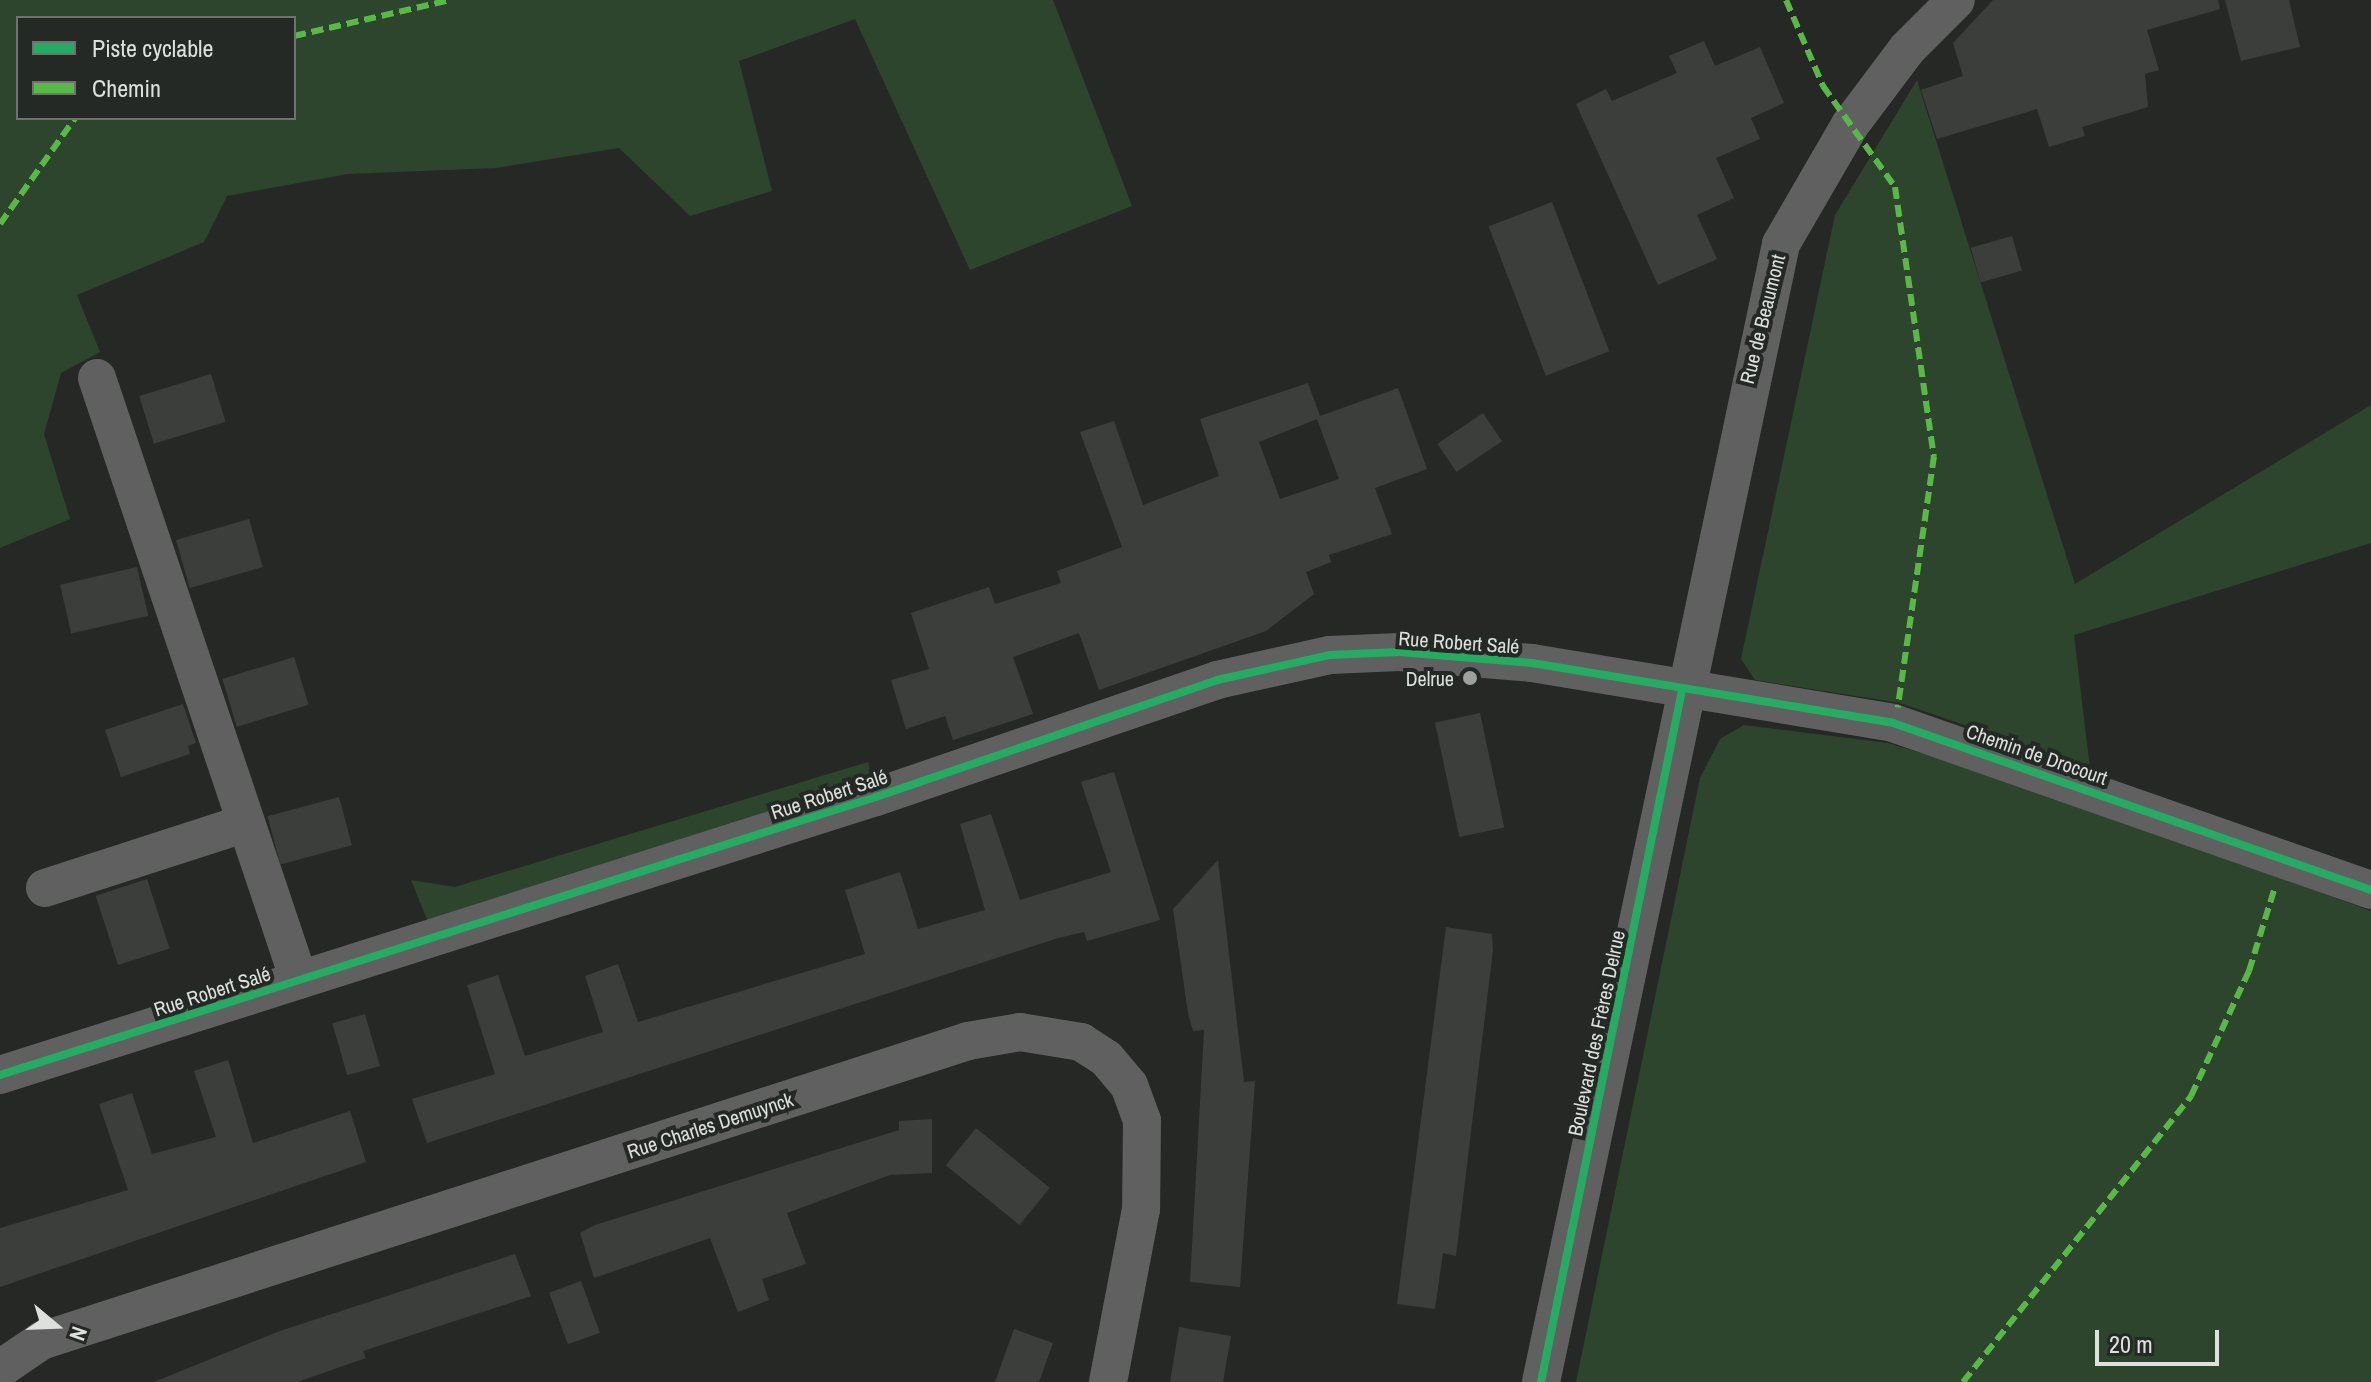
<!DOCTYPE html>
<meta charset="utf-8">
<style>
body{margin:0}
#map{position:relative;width:2371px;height:1382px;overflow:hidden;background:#262826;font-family:"Archivo Narrow",sans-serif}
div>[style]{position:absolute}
.green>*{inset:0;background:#2c452c}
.building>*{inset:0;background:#3c3e3c;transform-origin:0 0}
.street>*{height:38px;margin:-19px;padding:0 19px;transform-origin:19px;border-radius:19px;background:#606060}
.quiet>*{height:6px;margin-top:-3px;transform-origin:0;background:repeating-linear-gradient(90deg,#58b947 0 12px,transparent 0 18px)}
.cycleway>*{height:8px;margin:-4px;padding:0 4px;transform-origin:4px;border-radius:4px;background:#26ab63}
.dots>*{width:22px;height:22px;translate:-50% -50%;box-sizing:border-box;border:4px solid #252925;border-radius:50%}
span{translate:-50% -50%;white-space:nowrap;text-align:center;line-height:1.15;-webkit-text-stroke:8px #252925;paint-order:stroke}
.street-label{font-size:20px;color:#dde0dd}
.poi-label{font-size:20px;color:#dde0dd}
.right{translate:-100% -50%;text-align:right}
.legend{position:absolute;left:16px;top:16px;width:280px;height:104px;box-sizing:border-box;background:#252925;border:2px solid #6f726f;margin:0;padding:10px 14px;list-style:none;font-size:24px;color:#dde0dd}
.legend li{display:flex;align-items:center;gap:16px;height:40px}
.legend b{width:40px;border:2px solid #6f726f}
.north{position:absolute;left:16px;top:1286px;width:80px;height:80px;-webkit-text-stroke:6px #252925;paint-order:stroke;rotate:109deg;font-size:22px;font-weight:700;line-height:32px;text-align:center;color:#dde0dd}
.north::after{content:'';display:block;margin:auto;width:28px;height:36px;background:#dde0dd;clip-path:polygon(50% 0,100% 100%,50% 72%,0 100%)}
.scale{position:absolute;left:2095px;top:1330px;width:124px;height:36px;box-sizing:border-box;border:4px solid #dde0dd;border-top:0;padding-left:10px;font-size:24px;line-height:28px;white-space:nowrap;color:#dde0dd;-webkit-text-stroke:6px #252925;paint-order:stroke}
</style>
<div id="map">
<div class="green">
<i style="clip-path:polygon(evenodd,0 0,1053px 0,1132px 206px,970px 270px,855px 19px,739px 61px,772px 191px,690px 216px,619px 148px,496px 168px,348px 174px,227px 196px,204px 242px,77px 295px,100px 352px,61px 373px,44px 434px,70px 519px,0 548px,0 0,18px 18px,294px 18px,294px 118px,18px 118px,18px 18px)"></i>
<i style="clip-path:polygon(1917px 80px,2075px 584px,2371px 405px,2371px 543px,2074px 635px,2090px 768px,1900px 703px,1755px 680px,1741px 659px,1835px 215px)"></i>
<i style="clip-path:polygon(1744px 725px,1888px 743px,2027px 785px,2371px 911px,2371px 1382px,1576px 1382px,1700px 778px,1720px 739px)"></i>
<i style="clip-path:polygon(868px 762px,873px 781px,428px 922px,411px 880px,455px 887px)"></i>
</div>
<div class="building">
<i style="clip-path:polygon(1993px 0,2218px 0,2220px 9px,2147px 30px,2159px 70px,2145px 74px,2148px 107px,2082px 127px,2085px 136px,2049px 147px,2037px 109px,1937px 139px,1921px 90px,1963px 76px,1953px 43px)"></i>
<i style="clip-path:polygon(2225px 0,2289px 0,2300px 47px,2241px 61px)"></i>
<i style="clip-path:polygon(1704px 41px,1715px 66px,1760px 47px,1784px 103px,1751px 118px,1760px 139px,1716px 158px,1734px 198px,1697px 215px,1717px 259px,1658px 285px,1576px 104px,1606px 89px,1612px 101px,1677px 73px,1669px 56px)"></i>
<i style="left:1552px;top:202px;width:160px;height:68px;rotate:69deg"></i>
<i style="left:2012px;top:236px;width:36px;height:43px;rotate:74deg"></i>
<i style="left:211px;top:374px;width:50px;height:75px;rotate:73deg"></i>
<i style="clip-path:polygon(evenodd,1308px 383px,1320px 416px,1398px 388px,1427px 469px,1375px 488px,1392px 534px,1329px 555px,1331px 562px,1306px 572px,1314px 594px,1266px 631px,1099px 690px,1079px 633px,1013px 657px,1033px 714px,953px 740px,945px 716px,906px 729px,891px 680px,929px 669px,911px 613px,989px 587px,995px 604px,1061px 583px,1057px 571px,1122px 547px,1080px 432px,1114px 421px,1143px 505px,1219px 476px,1200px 419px,1308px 383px,1317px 419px,1339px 479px,1280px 499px,1259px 442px,1317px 419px)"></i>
<i style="left:1483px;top:413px;width:34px;height:55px;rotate:56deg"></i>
<i style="left:249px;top:519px;width:50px;height:76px;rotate:74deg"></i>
<i style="left:137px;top:567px;width:50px;height:79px;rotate:77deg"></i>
<i style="left:294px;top:657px;width:50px;height:75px;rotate:73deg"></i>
<i style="clip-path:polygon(183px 704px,196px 743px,188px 746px,190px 754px,121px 777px,105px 730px)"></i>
<i style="left:1480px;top:713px;width:117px;height:46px;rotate:78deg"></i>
<i style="clip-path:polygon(1114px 772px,1160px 920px,1087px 941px,1084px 932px,1058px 938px,427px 1143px,412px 1099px,495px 1074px,467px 985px,498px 975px,525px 1056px,603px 1032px,585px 976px,618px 964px,638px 1022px,865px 954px,845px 890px,900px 872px,918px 929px,985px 910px,960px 824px,991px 814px,1020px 900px,1111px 872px,1081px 782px)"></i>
<i style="left:339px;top:797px;width:50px;height:74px;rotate:75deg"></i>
<i style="clip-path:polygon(1218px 860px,1244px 1082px,1255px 1081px,1240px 1287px,1190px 1282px,1204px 1030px,1193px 1031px,1188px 1013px,1173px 909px)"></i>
<i style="left:147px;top:879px;width:73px;height:54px;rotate:72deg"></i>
<i style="clip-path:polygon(1446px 927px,1492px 934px,1493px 950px,1456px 1256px,1443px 1253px,1435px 1309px,1397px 1304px)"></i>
<i style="left:365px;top:1014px;width:54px;height:34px;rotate:74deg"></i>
<i style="clip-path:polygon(228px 1060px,253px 1143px,350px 1111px,366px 1162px,0 1287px,0 1228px,128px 1190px,99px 1104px,132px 1093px,152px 1154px,216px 1137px,194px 1071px)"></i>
<i style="clip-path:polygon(932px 1119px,932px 1173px,890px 1175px,787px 1213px,806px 1264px,762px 1279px,769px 1300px,738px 1312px,710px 1238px,594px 1278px,580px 1233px,595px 1225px,899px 1130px,899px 1121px)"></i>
<i style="left:976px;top:1128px;width:95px;height:48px;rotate:39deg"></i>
<i style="clip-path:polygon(515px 1254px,531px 1296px,363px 1351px,366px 1358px,297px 1382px,154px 1382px,277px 1332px)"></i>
<i style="left:581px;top:1281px;width:55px;height:34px;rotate:70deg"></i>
<i style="clip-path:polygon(1179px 1327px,1231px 1336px,1223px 1382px,1170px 1382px)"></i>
<i style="clip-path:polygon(1014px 1329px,1053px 1343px,1039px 1382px,995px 1382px)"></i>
</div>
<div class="street">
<i style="left:97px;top:378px;width:635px;rotate:71.45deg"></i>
<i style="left:45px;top:888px;width:211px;rotate:-17.9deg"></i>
<i style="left:0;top:1075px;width:919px;rotate:-17.61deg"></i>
<i style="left:876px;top:797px;width:361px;rotate:-18.9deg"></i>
<i style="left:1217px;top:680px;width:116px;rotate:-12.5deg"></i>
<i style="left:1330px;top:655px;width:69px;rotate:-2.5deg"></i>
<i style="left:1399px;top:652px;width:133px;rotate:4.7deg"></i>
<i style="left:1532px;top:663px;width:366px;rotate:9.4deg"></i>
<i style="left:1893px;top:723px;width:506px;rotate:19.26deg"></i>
<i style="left:0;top:1369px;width:50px;rotate:-34.3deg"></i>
<i style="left:41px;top:1341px;width:974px;rotate:-17.93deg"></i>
<i style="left:968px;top:1041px;width:53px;rotate:-9.8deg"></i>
<i style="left:1020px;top:1032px;width:62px;rotate:9.3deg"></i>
<i style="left:1081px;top:1042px;width:30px;rotate:33deg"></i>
<i style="left:1106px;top:1058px;width:35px;rotate:50deg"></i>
<i style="left:1129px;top:1085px;width:37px;rotate:70deg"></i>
<i style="left:1142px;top:1120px;width:89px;rotate:90.6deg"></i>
<i style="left:1141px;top:1209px;width:176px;rotate:100.8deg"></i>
<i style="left:1541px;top:1382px;width:1163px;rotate:-78.09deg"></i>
<i style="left:1781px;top:244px;width:138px;rotate:-59.9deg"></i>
<i style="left:1850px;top:125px;width:95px;rotate:-53.1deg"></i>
<i style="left:1907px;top:49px;width:69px;rotate:-45deg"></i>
</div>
<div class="quiet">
<i style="left:1786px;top:0;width:94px;rotate:66.7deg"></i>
<i style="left:1823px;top:86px;width:124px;rotate:54.5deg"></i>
<i style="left:1895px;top:187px;width:272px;rotate:81.8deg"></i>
<i style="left:1934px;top:456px;width:254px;rotate:98.2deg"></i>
<i style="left:294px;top:36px;width:160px;rotate:-13deg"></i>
<i style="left:0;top:224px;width:130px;rotate:-54.7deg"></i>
<i style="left:1963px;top:1382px;width:366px;rotate:-51.4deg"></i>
<i style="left:2191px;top:1096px;width:138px;rotate:-65.1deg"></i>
<i style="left:2249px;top:971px;width:88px;rotate:-72.8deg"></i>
</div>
<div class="cycleway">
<i style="left:0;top:1075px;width:919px;rotate:-17.61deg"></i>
<i style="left:876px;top:797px;width:361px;rotate:-18.9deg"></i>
<i style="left:1217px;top:680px;width:116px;rotate:-12.5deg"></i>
<i style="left:1330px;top:655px;width:69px;rotate:-2.5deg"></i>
<i style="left:1399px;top:652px;width:133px;rotate:4.7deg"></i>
<i style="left:1532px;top:663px;width:366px;rotate:9.4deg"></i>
<i style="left:1893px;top:723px;width:506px;rotate:19.26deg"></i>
<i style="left:1541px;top:1382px;width:706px;rotate:-78.48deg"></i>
</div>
<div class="dots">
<i style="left:1470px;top:678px;background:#9da09d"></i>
</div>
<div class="street-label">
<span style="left:1762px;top:319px;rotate:-76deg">Rue de Beaumont</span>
<span style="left:1459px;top:642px;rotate:4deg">Rue Robert Salé</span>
<span style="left:2037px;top:754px;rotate:19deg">Chemin de Drocourt</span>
<span style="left:829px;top:794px;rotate:-18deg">Rue Robert Salé</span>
<span style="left:212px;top:991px;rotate:-18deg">Rue Robert Salé</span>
<span style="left:1596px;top:1033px;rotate:-78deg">Boulevard des Frères Delrue</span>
<span style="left:710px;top:1125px;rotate:-18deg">Rue Charles Demuynck</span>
</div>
<div class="poi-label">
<span class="right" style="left:1454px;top:678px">Delrue</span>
</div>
<ul class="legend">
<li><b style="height:10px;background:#26ab63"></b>Piste cyclable</li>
<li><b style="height:10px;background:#58b947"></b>Chemin</li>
</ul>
<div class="north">N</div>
<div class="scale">20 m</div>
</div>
